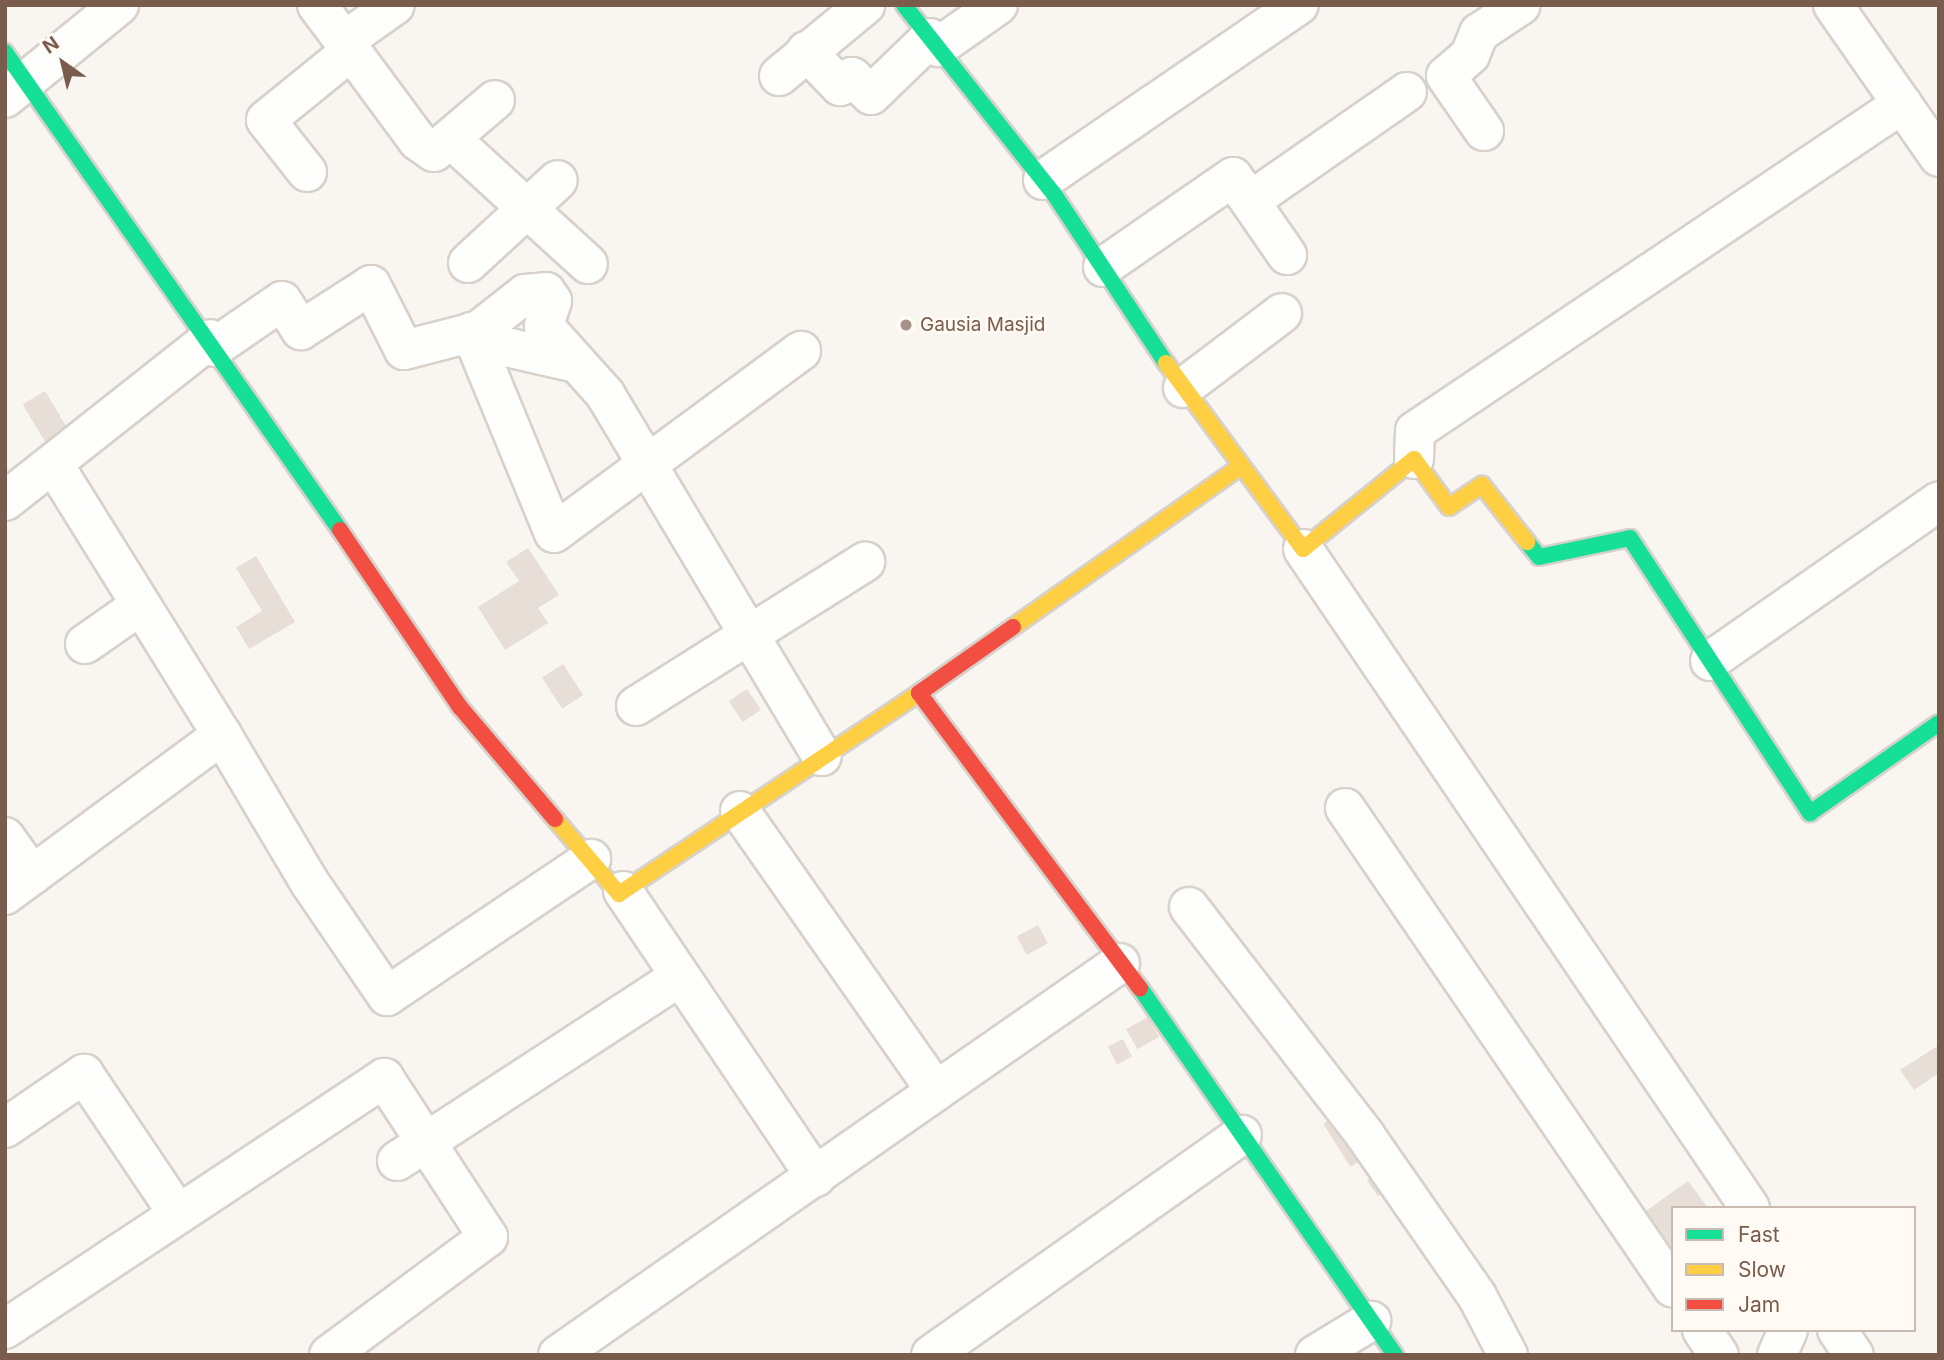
<!DOCTYPE html>
<style>
body{margin:0}
#map{position:relative;width:1944px;height:1360px;overflow:hidden;background:#f9f5f0;font-family:Inter,sans-serif}
div>[style]{position:absolute}
.building>*{inset:0;background:#e6ded7;transform-origin:0 0}
.roads{filter:drop-shadow(2px 0 #d7d1cb) drop-shadow(-2px 0 #d7d1cb) drop-shadow(0 2px #d7d1cb) drop-shadow(0 -2px #d7d1cb)}
.street>*{height:38px;margin:-19px;padding:0 19px;transform-origin:19px;border-radius:19px;background:#fefefd}
.fast>*{height:16px;margin:-8px;padding:0 8px;transform-origin:8px;border-radius:8px;background:#16e098}
.slow>*{height:16px;margin:-8px;padding:0 8px;transform-origin:8px;border-radius:8px;background:#ffcf43}
.jam>*{height:16px;margin:-8px;padding:0 8px;transform-origin:8px;border-radius:8px;background:#f24e42}
.dots>*{width:19px;height:19px;translate:-50% -50%;box-sizing:border-box;border:4px solid #fffaf3;border-radius:50%}
span{translate:-50% -50%;white-space:nowrap;text-align:center;line-height:1.15;-webkit-text-stroke:5px #fffaf3;paint-order:stroke}
.poi-label{font-size:19px;color:#7a5c4d}
.left{translate:0 -50%;text-align:left}
.frame{position:absolute;inset:0;border:7px solid #7a5c4d;pointer-events:none}
.legend{position:absolute;left:1671px;top:1206px;width:245px;height:126px;box-sizing:border-box;background:#fffaf3;border:2px solid #cabbb1;margin:0;padding:9px 12px;list-style:none;font-size:21px;color:#7a5c4d}
.legend li{display:flex;align-items:center;gap:14px;height:35px}
.legend b{width:35px;border:2px solid #cabbb1}
.north{position:absolute;left:28px;top:28px;width:70px;height:70px;-webkit-text-stroke:5px #fffaf3;paint-order:stroke;rotate:326deg;font-size:19px;font-weight:700;line-height:28px;text-align:center;color:#7a5c4d}
.north::after{content:'';display:block;margin:auto;width:24px;height:32px;background:#7a5c4d;clip-path:polygon(50% 0,100% 100%,50% 72%,0 100%)}
</style>
<div id="map">
<div class="building">
<i style="left:45px;top:391px;width:48px;height:26px;rotate:59deg"></i>
<i style="clip-path:polygon(528px 548px,559px 595px,538px 608px,548px 623px,505px 650px,478px 607px,519px 581px,506px 562px)"></i>
<i style="clip-path:polygon(256px 556px,295px 622px,249px 649px,236px 627px,262px 611px,236px 568px)"></i>
<i style="left:563px;top:664px;width:37px;height:25px;rotate:57deg"></i>
<i style="left:747px;top:689px;width:25px;height:22px;rotate:56deg"></i>
<i style="left:1038px;top:925px;width:21px;height:24px;rotate:62deg"></i>
<i style="left:1148px;top:1017px;width:23px;height:25px;rotate:61deg"></i>
<i style="left:1123px;top:1039px;width:20px;height:17px;rotate:63deg"></i>
<i style="clip-path:polygon(1939px 1045px,1939px 1073px,1914px 1090px,1900px 1070px)"></i>
<i style="left:1342px;top:1112px;width:51px;height:22px;rotate:58deg"></i>
<i style="left:1385px;top:1168px;width:19px;height:22px;rotate:55deg"></i>
<i style="clip-path:polygon(1688px 1181px,1708px 1208px,1673px 1208px,1673px 1249px,1646px 1211px)"></i>
</div>
<div class="roads">
<div class="street">
<i style="left:317px;top:5px;width:45px;rotate:53.1deg"></i>
<i style="left:344px;top:41px;width:62px;rotate:-35.2deg"></i>
<i style="left:1833px;top:5px;width:185px;rotate:55.1deg"></i>
<i style="left:344px;top:41px;width:124px;rotate:53.5deg"></i>
<i style="left:418px;top:141px;width:19px;rotate:35deg"></i>
<i style="left:434px;top:152px;width:80px;rotate:-40.4deg"></i>
<i style="left:938px;top:47px;width:73px;rotate:-35deg"></i>
<i style="left:806px;top:51px;width:49px;rotate:45.8deg"></i>
<i style="left:840px;top:86px;width:15px;rotate:-37deg"></i>
<i style="left:852px;top:77px;width:26px;rotate:43deg"></i>
<i style="left:871px;top:95px;width:82px;rotate:-44deg"></i>
<i style="left:779px;top:76px;width:112px;rotate:-39.5deg"></i>
<i style="left:5px;top:98px;width:147px;rotate:-39.2deg"></i>
<i style="left:1484px;top:131px;width:67px;rotate:-124.6deg"></i>
<i style="left:1446px;top:76px;width:32px;rotate:-41deg"></i>
<i style="left:1470px;top:55px;width:24px;rotate:-68deg"></i>
<i style="left:1479px;top:33px;width:50px;rotate:-33.7deg"></i>
<i style="left:452px;top:140px;width:184px;rotate:42.4deg"></i>
<i style="left:307px;top:172px;width:66px;rotate:-128.3deg"></i>
<i style="left:266px;top:120px;width:109px;rotate:-39.1deg"></i>
<i style="left:1043px;top:180px;width:310px;rotate:-34.4deg"></i>
<i style="left:1250px;top:201px;width:191px;rotate:-34.8deg"></i>
<i style="left:468px;top:263px;width:122px;rotate:-42.7deg"></i>
<i style="left:1103px;top:267px;width:158px;rotate:-34.7deg"></i>
<i style="left:1233px;top:177px;width:95px;rotate:55.3deg"></i>
<i style="left:471px;top:332px;width:217px;rotate:67.6deg"></i>
<i style="left:554px;top:533px;width:307px;rotate:-36.4deg"></i>
<i style="left:215px;top:347px;width:81px;rotate:-34.5deg"></i>
<i style="left:282px;top:301px;width:35px;rotate:57deg"></i>
<i style="left:301px;top:330px;width:83px;rotate:-32.7deg"></i>
<i style="left:371px;top:285px;width:73px;rotate:63.1deg"></i>
<i style="left:404px;top:350px;width:76px;rotate:-14.4deg"></i>
<i style="left:478px;top:331px;width:60px;rotate:-38.2deg"></i>
<i style="left:525px;top:294px;width:21px;rotate:-5deg"></i>
<i style="left:546px;top:292px;width:11px;rotate:56deg"></i>
<i style="left:552px;top:301px;width:26px;rotate:108deg"></i>
<i style="left:544px;top:326px;width:91px;rotate:48.1deg"></i>
<i style="left:605px;top:394px;width:422px;rotate:59.1deg"></i>
<i style="left:506px;top:347px;width:72px;rotate:12.9deg"></i>
<i style="left:1183px;top:388px;width:124px;rotate:-37.1deg"></i>
<i style="left:1414px;top:459px;width:28px;rotate:-88deg"></i>
<i style="left:1415px;top:431px;width:587px;rotate:-33.88deg"></i>
<i style="left:54px;top:465px;width:318px;rotate:58.1deg"></i>
<i style="left:5px;top:501px;width:261px;rotate:-38.3deg"></i>
<i style="left:1303px;top:549px;width:796px;rotate:55.85deg"></i>
<i style="left:85px;top:644px;width:68px;rotate:-34.9deg"></i>
<i style="left:1710px;top:661px;width:279px;rotate:-34.9deg"></i>
<i style="left:636px;top:706px;width:271px;rotate:-32.2deg"></i>
<i style="left:1345px;top:808px;width:581px;rotate:55.65deg"></i>
<i style="left:740px;top:811px;width:342px;rotate:55deg"></i>
<i style="left:936px;top:1091px;width:224px;rotate:-34.8deg"></i>
<i style="left:5px;top:837px;width:47px;rotate:54.6deg"></i>
<i style="left:623px;top:891px;width:345px;rotate:56deg"></i>
<i style="left:5px;top:895px;width:270px;rotate:-36.4deg"></i>
<i style="left:222px;top:735px;width:172px;rotate:59.3deg"></i>
<i style="left:310px;top:883px;width:137px;rotate:55.7deg"></i>
<i style="left:387px;top:996px;width:246px;rotate:-33.9deg"></i>
<i style="left:1189px;top:907px;width:288px;rotate:52.3deg"></i>
<i style="left:1365px;top:1135px;width:196px;rotate:55.2deg"></i>
<i style="left:1477px;top:1296px;width:67px;rotate:62.3deg"></i>
<i style="left:5px;top:1128px;width:96px;rotate:-34.4deg"></i>
<i style="left:84px;top:1074px;width:165px;rotate:56.1deg"></i>
<i style="left:397px;top:1161px;width:337px;rotate:-33.1deg"></i>
<i style="left:5px;top:1329px;width:455px;rotate:-33.5deg"></i>
<i style="left:384px;top:1078px;width:190px;rotate:56.8deg"></i>
<i style="left:488px;top:1237px;width:198px;rotate:143.4deg"></i>
<i style="left:1702px;top:1330px;width:30px;rotate:56deg"></i>
<i style="left:1837px;top:1330px;width:30px;rotate:56deg"></i>
<i style="left:558px;top:1355px;width:461px;rotate:-34.9deg"></i>
<i style="left:931px;top:1355px;width:381px;rotate:-35.3deg"></i>
<i style="left:1315px;top:1355px;width:66px;rotate:-31.3deg"></i>
<i style="left:1777px;top:1355px;width:27px;rotate:-66deg"></i>
</div>
<div class="fast">
<i style="left:904px;top:5px;width:241px;rotate:51.6deg"></i>
<i style="left:1054px;top:194px;width:203px;rotate:56.5deg"></i>
<i style="left:5px;top:52px;width:584px;rotate:54.98deg"></i>
<i style="left:1527px;top:542px;width:19px;rotate:51deg"></i>
<i style="left:1539px;top:557px;width:93px;rotate:-11.8deg"></i>
<i style="left:1630px;top:538px;width:329px;rotate:56.8deg"></i>
<i style="left:1810px;top:813px;width:157px;rotate:-34.9deg"></i>
<i style="left:1140px;top:988px;width:447px;rotate:55.2deg"></i>
</div>
<div class="slow">
<i style="left:1166px;top:363px;width:231px;rotate:53.6deg"></i>
<i style="left:1303px;top:549px;width:143px;rotate:-39deg"></i>
<i style="left:1414px;top:459px;width:59px;rotate:53.9deg"></i>
<i style="left:1449px;top:507px;width:40px;rotate:-34deg"></i>
<i style="left:1482px;top:485px;width:73px;rotate:51.7deg"></i>
<i style="left:1013px;top:627px;width:279px;rotate:-35.2deg"></i>
<i style="left:555px;top:819px;width:99px;rotate:49.5deg"></i>
<i style="left:619px;top:894px;width:361px;rotate:-33.8deg"></i>
</div>
<div class="jam">
<i style="left:340px;top:530px;width:214px;rotate:55.9deg"></i>
<i style="left:460px;top:707px;width:147px;rotate:49.7deg"></i>
<i style="left:1013px;top:627px;width:115px;rotate:144.9deg"></i>
<i style="left:919px;top:693px;width:369px;rotate:53.2deg"></i>
</div>
</div>
<div class="dots">
<i style="left:906px;top:325px;background:#a69286"></i>
</div>
<div class="poi-label">
<span class="left" style="left:920px;top:325px">Gausia Masjid</span>
</div>
<div class="frame"></div>
<ul class="legend">
<li><b style="height:9px;background:#16e098"></b>Fast</li>
<li><b style="height:9px;background:#ffcf43"></b>Slow</li>
<li><b style="height:9px;background:#f24e42"></b>Jam</li>
</ul>
<div class="north">N</div>
</div>
